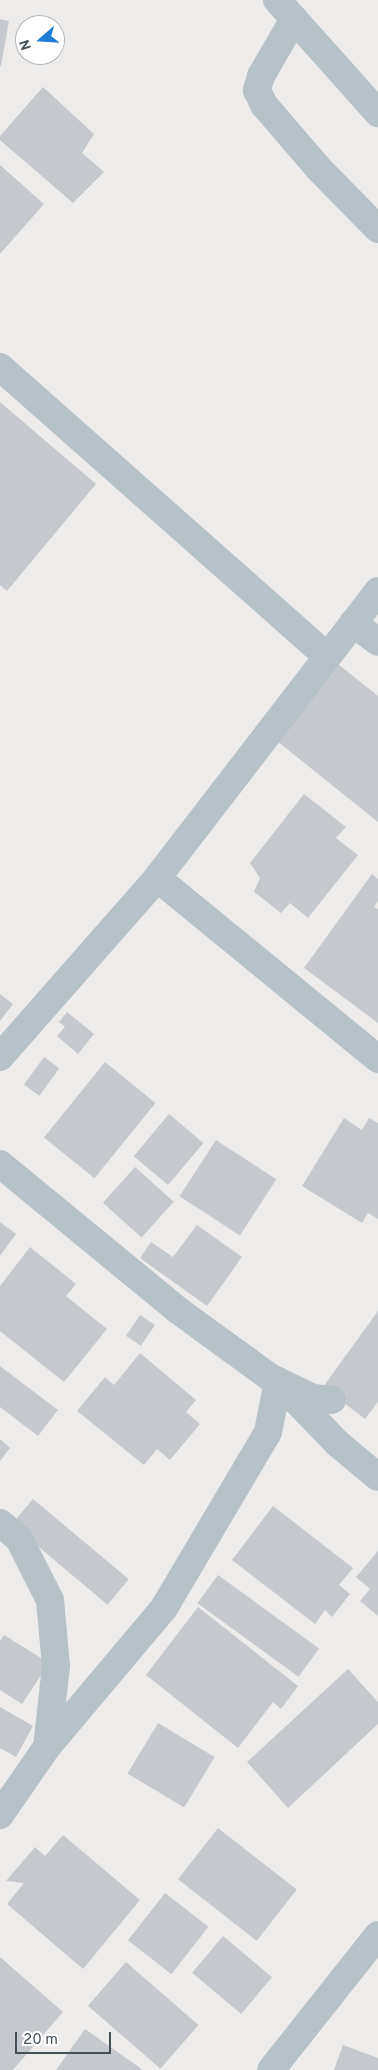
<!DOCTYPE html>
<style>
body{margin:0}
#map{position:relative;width:378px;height:2070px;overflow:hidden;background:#eeebeb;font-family:Overpass,sans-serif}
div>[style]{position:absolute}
.building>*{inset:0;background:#c5c9ce;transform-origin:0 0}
.minor>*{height:28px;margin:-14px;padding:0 14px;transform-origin:14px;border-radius:14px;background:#b7c1c8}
span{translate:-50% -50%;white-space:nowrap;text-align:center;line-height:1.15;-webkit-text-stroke:5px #fff;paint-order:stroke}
.north{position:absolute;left:15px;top:15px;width:50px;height:50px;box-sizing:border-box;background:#fff;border:1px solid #b4b9bc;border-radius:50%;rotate:251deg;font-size:14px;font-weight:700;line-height:20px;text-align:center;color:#445058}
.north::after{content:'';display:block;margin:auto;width:18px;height:22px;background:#1d7dd7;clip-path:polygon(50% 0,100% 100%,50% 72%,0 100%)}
.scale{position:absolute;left:15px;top:2032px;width:96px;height:22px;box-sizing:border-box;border:2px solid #445058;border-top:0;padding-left:6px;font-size:15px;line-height:18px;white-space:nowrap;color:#445058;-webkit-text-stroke:4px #fff;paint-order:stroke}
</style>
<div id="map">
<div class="building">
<i style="clip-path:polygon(0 19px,9px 21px,1px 66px,0 66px)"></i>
<i style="clip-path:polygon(43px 87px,94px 134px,82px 153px,104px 172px,73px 203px,0 140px,0 136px)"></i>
<i style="clip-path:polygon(0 165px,44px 204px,0 254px)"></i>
<i style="clip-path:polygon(0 402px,96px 484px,7px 591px,0 585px)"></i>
<i style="clip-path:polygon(338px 664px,378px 696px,378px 822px,277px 741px)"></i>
<i style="clip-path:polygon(304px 794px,346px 827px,336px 838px,358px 855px,308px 918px,290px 903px,281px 913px,254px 892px,260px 878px,250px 863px)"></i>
<i style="clip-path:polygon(372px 874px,378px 879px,378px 901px,374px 907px,378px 909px,378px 1023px,304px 968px)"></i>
<i style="clip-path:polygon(0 994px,13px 1004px,0 1021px)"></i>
<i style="clip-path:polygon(67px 1012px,94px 1034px,78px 1054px,57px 1036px,65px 1027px,59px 1022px)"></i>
<i style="left:44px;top:1057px;width:19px;height:34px;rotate:36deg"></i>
<i style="left:105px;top:1062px;width:65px;height:97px;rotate:39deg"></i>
<i style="left:169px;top:1114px;width:45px;height:55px;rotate:40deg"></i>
<i style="clip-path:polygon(344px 1118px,362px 1130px,369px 1118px,378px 1123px,378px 1219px,368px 1213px,362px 1223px,302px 1186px)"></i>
<i style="left:216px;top:1140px;width:72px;height:67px;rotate:33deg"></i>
<i style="left:135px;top:1167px;width:52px;height:48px;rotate:42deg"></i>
<i style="clip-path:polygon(0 1222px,16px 1234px,0 1256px)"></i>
<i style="clip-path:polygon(197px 1225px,242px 1257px,207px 1306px,140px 1258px,151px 1242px,173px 1257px)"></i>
<i style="clip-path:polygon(30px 1247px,76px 1284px,66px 1296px,107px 1329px,64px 1382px,0 1331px,0 1286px)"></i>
<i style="clip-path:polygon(378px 1311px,378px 1402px,365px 1419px,323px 1387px)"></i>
<i style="left:140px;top:1315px;width:18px;height:25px;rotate:34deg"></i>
<i style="clip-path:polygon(140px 1353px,196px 1400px,186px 1412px,200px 1424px,170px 1460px,157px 1449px,144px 1465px,77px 1411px,105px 1377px,114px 1385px)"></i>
<i style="clip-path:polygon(0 1366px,58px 1410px,38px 1436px,0 1407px)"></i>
<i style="clip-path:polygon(0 1439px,10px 1448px,0 1461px)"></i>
<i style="left:33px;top:1499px;width:125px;height:33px;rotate:40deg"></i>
<i style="clip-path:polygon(273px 1506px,353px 1568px,339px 1585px,350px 1594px,332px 1617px,325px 1610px,315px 1624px,232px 1560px)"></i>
<i style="clip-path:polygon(378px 1551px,378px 1616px,360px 1601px,370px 1589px,356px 1577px)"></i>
<i style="left:218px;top:1575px;width:125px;height:35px;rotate:36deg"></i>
<i style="clip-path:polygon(198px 1607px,298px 1686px,281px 1709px,273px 1702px,238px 1748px,146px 1675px)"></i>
<i style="clip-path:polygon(4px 1635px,49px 1663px,22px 1704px,0 1690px,0 1641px)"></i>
<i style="clip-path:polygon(348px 1669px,378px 1702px,378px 1724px,288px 1808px,247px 1762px)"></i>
<i style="clip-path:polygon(0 1707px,33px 1726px,16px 1757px,0 1748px)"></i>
<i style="left:158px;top:1723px;width:66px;height:59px;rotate:31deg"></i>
<i style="left:218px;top:1828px;width:100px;height:65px;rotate:38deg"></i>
<i style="clip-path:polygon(63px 1835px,140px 1900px,83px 1969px,7px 1904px,24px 1883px,6px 1881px,35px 1847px,45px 1856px)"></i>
<i style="left:165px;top:1893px;width:55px;height:60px;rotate:38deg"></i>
<i style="left:223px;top:1936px;width:64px;height:48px;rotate:40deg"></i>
<i style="clip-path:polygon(0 1957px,63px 2012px,13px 2070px,0 2070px)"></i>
<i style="left:126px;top:1962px;width:96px;height:58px;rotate:41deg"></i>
<i style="clip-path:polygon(85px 2029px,143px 2070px,56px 2070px)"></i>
<i style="clip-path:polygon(343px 2045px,378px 2058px,378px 2070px,334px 2070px)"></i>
</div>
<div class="minor">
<i style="left:277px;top:0;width:152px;rotate:48.2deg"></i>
<i style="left:294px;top:19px;width:66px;rotate:120.1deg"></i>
<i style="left:261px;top:76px;width:15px;rotate:106deg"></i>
<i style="left:257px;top:90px;width:17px;rotate:65deg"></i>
<i style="left:264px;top:105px;width:84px;rotate:49.3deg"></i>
<i style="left:319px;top:169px;width:84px;rotate:45.5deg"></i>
<i style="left:0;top:367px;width:436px;rotate:41.5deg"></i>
<i style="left:353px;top:623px;width:31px;rotate:37deg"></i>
<i style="left:157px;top:878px;width:362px;rotate:-52.4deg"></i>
<i style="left:0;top:1057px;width:238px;rotate:-48.7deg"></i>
<i style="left:157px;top:878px;width:286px;rotate:39.3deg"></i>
<i style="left:0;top:1164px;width:232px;rotate:39.4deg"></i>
<i style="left:179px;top:1311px;width:114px;rotate:36.1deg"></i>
<i style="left:271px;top:1378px;width:47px;rotate:25.5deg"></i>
<i style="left:313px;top:1398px;width:19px;rotate:6deg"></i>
<i style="left:286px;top:1390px;width:74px;rotate:46.1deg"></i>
<i style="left:337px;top:1443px;width:53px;rotate:39.7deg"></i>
<i style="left:0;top:1523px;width:25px;rotate:40deg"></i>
<i style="left:19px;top:1539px;width:68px;rotate:63.1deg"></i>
<i style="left:50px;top:1600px;width:66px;rotate:84.8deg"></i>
<i style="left:56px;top:1666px;width:81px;rotate:96.3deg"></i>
<i style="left:47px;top:1747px;width:83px;rotate:124.7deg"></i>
<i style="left:47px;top:1747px;width:182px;rotate:-49.9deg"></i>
<i style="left:164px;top:1608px;width:204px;rotate:-59.4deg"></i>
<i style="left:268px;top:1432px;width:52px;rotate:-78.9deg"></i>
<i style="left:271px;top:2070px;width:172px;rotate:-51.6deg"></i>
</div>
<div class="north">N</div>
<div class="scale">20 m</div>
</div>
